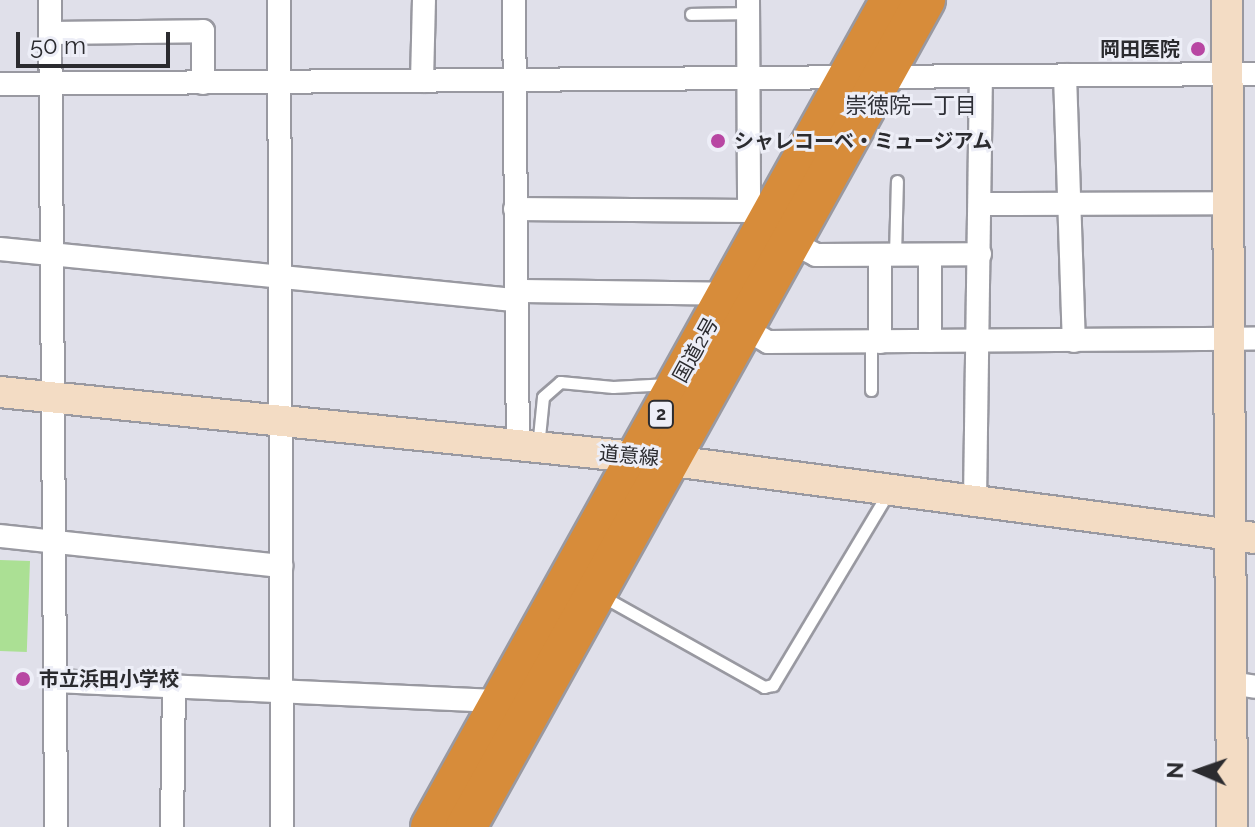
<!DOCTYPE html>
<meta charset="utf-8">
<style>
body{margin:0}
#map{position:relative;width:1255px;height:827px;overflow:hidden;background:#e0e0ea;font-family:Raleway,"Noto Sans JP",sans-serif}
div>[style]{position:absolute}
.green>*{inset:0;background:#abe094;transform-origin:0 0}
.roads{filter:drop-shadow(2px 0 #9999a1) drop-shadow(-2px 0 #9999a1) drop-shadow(0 2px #9999a1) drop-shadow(0 -2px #9999a1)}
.lane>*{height:11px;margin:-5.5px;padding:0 5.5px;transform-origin:5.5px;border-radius:5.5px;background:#fff}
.street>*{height:22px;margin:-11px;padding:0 11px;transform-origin:11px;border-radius:11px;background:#fff}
.secondary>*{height:30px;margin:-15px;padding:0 15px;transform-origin:15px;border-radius:15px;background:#f3dcc4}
.highway>*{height:40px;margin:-20px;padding:0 20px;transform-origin:20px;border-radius:20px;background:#d78c3a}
.dots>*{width:22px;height:22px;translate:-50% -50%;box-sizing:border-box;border:4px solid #edeef7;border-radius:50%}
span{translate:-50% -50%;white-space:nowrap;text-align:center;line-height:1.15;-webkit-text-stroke:6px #edeef7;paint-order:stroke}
.shield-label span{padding:2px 6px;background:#edeef7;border:2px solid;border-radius:6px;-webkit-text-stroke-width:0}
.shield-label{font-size:18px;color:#2b2b2f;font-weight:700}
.poi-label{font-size:20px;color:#2b2b2f;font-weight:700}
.right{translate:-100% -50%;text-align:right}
.left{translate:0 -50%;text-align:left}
.street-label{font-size:20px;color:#2b2b2f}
.neighbourhood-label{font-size:22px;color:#2e2f36}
.north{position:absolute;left:1159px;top:731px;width:80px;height:80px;-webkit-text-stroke:6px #edeef7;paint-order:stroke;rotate:272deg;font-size:22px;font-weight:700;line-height:32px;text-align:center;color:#2b2b2f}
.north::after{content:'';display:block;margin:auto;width:28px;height:36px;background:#2b2b2f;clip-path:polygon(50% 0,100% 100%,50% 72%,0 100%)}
.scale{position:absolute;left:16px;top:32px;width:154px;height:36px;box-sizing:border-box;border:4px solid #2b2b2f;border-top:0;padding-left:10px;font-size:24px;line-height:28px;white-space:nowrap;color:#2b2b2f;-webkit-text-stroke:6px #edeef7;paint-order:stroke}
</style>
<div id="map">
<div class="green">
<i style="left:0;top:560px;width:30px;height:91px;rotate:2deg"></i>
</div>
<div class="roads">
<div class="lane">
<i style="left:691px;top:14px;width:57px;rotate:-1deg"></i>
<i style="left:895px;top:255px;width:74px;rotate:-88.5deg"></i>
<i style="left:871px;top:390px;width:48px;rotate:-90deg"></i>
<i style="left:538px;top:447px;width:50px;rotate:-84.3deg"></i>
<i style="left:543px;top:397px;width:23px;rotate:-41deg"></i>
<i style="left:560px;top:382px;width:53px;rotate:5.4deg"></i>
<i style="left:613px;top:387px;width:56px;rotate:-3.1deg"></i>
<i style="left:602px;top:596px;width:186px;rotate:29.3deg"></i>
<i style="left:764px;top:687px;width:9px;rotate:-13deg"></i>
<i style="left:773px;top:685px;width:224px;rotate:-59.1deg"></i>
</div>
<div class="street">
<i style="left:50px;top:0;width:827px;rotate:89.58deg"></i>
<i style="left:279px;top:0;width:827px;rotate:89.79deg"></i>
<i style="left:514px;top:0;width:445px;rotate:89.5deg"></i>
<i style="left:748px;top:0;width:211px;rotate:89.7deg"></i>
<i style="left:749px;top:211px;width:12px;rotate:31deg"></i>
<i style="left:50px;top:33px;width:153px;rotate:-0.7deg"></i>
<i style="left:203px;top:31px;width:52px;rotate:90deg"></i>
<i style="left:1065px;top:75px;width:266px;rotate:88.1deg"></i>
<i style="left:422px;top:81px;width:81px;rotate:-88.6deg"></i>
<i style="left:0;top:84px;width:1255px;rotate:-0.46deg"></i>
<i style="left:980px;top:204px;width:249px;rotate:-0.2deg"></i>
<i style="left:515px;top:209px;width:234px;rotate:0.5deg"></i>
<i style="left:789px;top:241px;width:30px;rotate:27deg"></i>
<i style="left:816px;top:255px;width:164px;rotate:-0.3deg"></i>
<i style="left:0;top:249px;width:517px;rotate:5.67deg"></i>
<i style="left:514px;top:300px;width:13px;rotate:-45deg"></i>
<i style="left:523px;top:291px;width:204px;rotate:0.8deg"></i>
<i style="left:742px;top:327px;width:30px;rotate:30deg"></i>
<i style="left:768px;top:342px;width:487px;rotate:-0.4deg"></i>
<i style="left:930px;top:341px;width:86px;rotate:-90deg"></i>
<i style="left:880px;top:342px;width:87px;rotate:-90deg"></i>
<i style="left:975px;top:501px;width:425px;rotate:-89.2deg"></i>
<i style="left:0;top:536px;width:283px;rotate:6.1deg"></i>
<i style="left:55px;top:681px;width:447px;rotate:2.6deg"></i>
<i style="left:1231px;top:683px;width:24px;rotate:9deg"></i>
<i style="left:172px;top:827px;width:142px;rotate:-89.2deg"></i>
</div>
<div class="secondary">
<i style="left:1227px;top:0;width:827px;rotate:89.65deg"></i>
<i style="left:0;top:392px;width:677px;rotate:5.85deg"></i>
<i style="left:673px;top:461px;width:587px;rotate:7.54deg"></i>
</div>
<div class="highway">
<i style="left:431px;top:827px;width:946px;rotate:-60.92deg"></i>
<i style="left:466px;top:827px;width:946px;rotate:-60.97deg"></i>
</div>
</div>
<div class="dots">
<i style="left:1198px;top:49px;background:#b847a3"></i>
<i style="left:718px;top:141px;background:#b847a3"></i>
<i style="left:23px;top:679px;background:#b847a3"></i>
</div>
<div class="shield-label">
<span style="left:661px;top:414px">2</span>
</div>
<div class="poi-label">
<span class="right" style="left:1180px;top:49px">岡田医院</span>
<span class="left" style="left:734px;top:141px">シャレコーベ・ミュージアム</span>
<span class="left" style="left:39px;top:679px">市立浜田小学校</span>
</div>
<div class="street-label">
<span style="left:696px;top:350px;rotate:-61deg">国道2号</span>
<span style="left:629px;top:456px;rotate:5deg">道意線</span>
</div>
<div class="neighbourhood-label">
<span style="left:911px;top:106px">崇徳院一丁目</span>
</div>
<div class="north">N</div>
<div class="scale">50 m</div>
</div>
